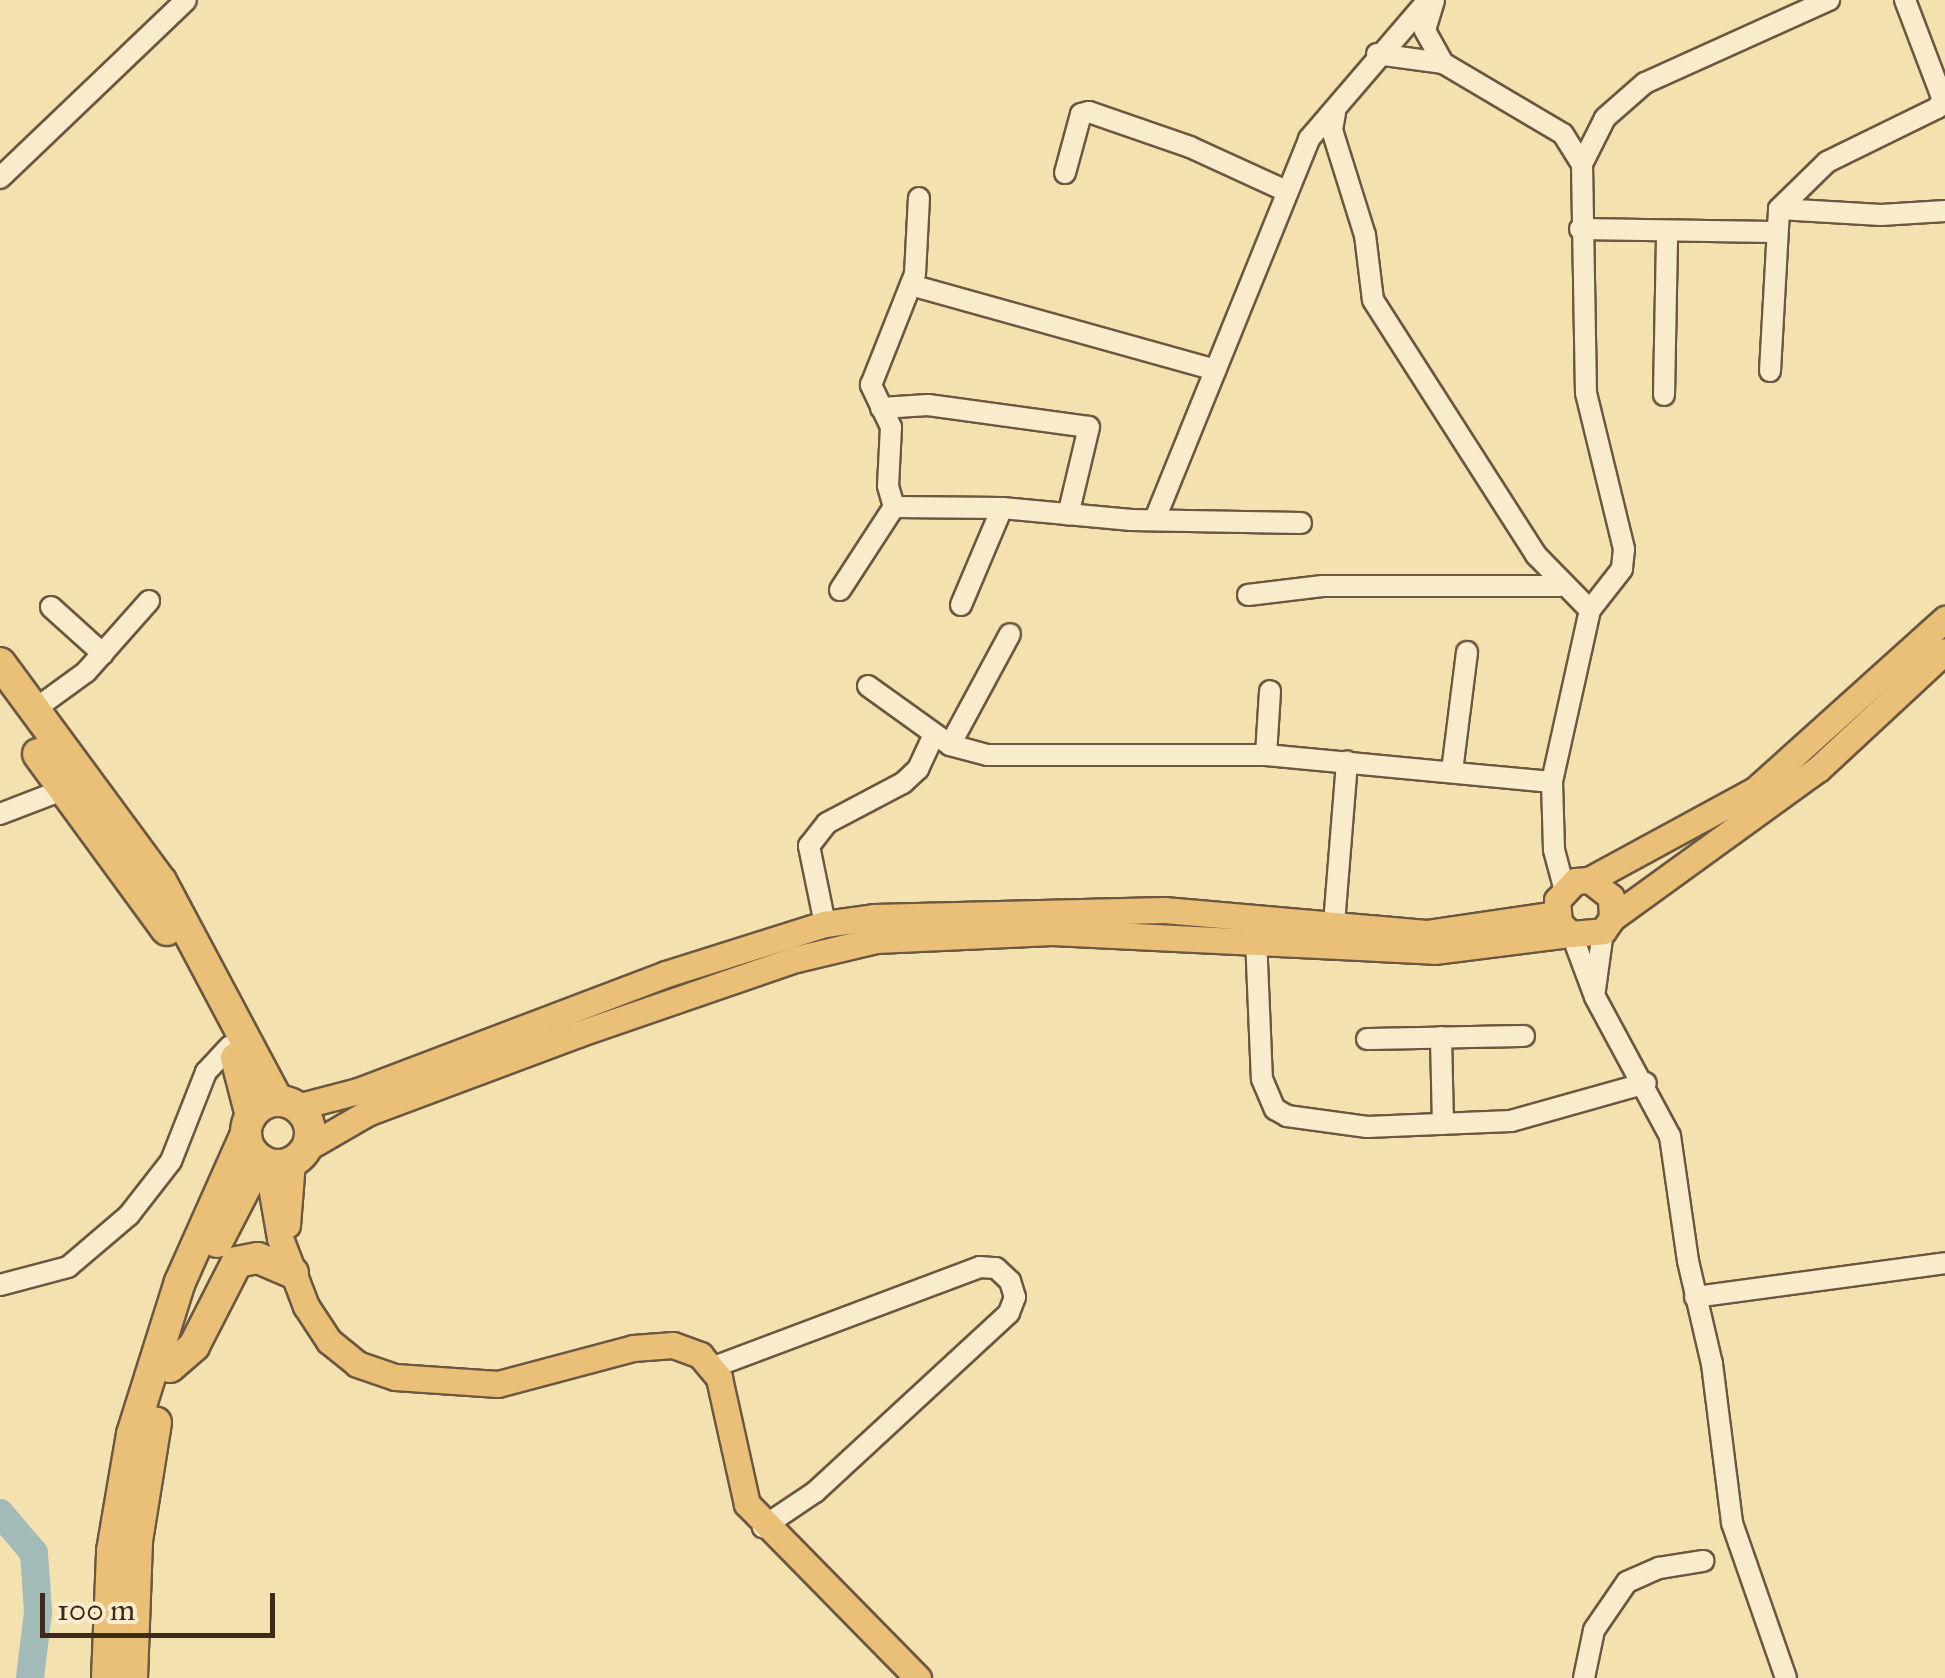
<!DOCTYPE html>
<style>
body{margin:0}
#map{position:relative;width:1945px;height:1678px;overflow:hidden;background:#f4e1b0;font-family:"IM FELL Great Primer",serif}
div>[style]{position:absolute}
.river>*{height:28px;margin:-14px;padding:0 14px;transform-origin:14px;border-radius:14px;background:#a2bab8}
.roads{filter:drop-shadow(2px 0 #6c5740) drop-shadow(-2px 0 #6c5740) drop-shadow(0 2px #6c5740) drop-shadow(0 -2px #6c5740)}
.minor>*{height:20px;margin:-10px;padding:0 10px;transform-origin:10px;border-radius:10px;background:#f8eccc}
.major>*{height:25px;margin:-12.5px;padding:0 12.5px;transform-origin:12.5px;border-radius:12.5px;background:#eac078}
.highway>*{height:30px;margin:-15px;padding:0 15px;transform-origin:15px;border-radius:15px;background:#eac078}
.highway>.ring{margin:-15px;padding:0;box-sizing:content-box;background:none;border:30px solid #eac078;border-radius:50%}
span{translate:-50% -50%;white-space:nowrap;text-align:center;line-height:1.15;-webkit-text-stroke:8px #f8eccc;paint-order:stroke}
.scale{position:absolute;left:40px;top:1593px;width:235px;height:45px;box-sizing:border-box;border:5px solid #3e291a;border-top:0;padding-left:12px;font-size:30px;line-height:35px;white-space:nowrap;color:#3e291a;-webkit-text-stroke:8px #f8eccc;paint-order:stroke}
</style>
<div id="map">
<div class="river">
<i style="left:0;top:1513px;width:52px;rotate:49.6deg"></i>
<i style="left:34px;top:1553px;width:59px;rotate:86.1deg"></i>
<i style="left:38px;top:1612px;width:66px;rotate:96.9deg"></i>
</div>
<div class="roads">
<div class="minor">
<i style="left:1377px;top:54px;width:67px;rotate:7.8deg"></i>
<i style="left:1443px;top:63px;width:38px;rotate:-119deg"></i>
<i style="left:1425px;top:30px;width:31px;rotate:-73deg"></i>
<i style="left:1443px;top:63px;width:139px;rotate:30.6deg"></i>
<i style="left:1563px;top:134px;width:36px;rotate:58deg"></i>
<i style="left:1582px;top:164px;width:229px;rotate:89deg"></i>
<i style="left:1586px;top:393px;width:161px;rotate:76.3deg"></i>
<i style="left:1624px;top:549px;width:20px;rotate:96deg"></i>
<i style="left:1622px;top:569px;width:52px;rotate:128deg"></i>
<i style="left:1335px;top:113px;width:17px;rotate:100deg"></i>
<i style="left:1332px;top:130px;width:110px;rotate:72.6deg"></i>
<i style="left:1365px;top:235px;width:65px;rotate:83deg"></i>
<i style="left:1373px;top:300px;width:303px;rotate:57.4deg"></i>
<i style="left:1536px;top:555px;width:77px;rotate:45.5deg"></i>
<i style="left:1590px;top:610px;width:176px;rotate:102.5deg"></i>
<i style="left:1552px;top:782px;width:68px;rotate:88.3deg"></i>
<i style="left:1554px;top:850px;width:39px;rotate:75deg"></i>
<i style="left:1582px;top:164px;width:51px;rotate:-63.4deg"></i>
<i style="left:1605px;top:118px;width:53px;rotate:-41.2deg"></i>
<i style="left:1645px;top:83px;width:202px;rotate:-24.3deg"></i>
<i style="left:1065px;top:173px;width:61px;rotate:-74.8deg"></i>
<i style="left:1081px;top:114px;width:8px;rotate:-14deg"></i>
<i style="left:1089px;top:112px;width:107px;rotate:19.1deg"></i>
<i style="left:1190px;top:147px;width:106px;rotate:24.6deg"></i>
<i style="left:0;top:178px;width:257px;rotate:-43.7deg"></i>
<i style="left:1779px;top:209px;width:102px;rotate:3.4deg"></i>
<i style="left:1881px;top:215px;width:64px;rotate:-3.6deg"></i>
<i style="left:1580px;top:229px;width:193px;rotate:0.9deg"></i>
<i style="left:911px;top:285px;width:316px;rotate:15.6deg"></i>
<i style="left:1770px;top:371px;width:162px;rotate:-86.8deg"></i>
<i style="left:1779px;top:209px;width:67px;rotate:-44.4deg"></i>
<i style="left:1827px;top:162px;width:123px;rotate:-26.1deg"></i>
<i style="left:1937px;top:108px;width:10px;rotate:-53deg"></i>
<i style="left:1943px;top:100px;width:107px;rotate:-110.8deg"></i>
<i style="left:1664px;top:395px;width:163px;rotate:-88.9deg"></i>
<i style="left:881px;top:408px;width:47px;rotate:-3.7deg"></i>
<i style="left:928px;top:405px;width:162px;rotate:7.8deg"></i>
<i style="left:1089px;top:427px;width:90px;rotate:103.4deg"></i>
<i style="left:894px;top:507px;width:22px;rotate:-106deg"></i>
<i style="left:888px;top:486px;width:59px;rotate:-87.1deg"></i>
<i style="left:891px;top:427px;width:47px;rotate:-115.5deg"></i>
<i style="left:871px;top:385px;width:119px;rotate:-68.4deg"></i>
<i style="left:915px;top:274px;width:76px;rotate:-87deg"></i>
<i style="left:1155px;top:519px;width:410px;rotate:-67.9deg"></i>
<i style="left:1309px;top:139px;width:183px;rotate:-49.4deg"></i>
<i style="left:840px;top:590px;width:99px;rotate:-57deg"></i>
<i style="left:894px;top:507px;width:108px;rotate:0.5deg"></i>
<i style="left:1248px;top:595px;width:75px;rotate:-6.9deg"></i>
<i style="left:1322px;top:586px;width:238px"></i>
<i style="left:961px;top:605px;width:105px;rotate:-67.1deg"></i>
<i style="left:1002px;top:508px;width:130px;rotate:5.3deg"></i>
<i style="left:1131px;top:520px;width:170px;rotate:1deg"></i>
<i style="left:51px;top:607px;width:70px;rotate:42.1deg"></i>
<i style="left:868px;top:686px;width:101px;rotate:35.7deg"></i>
<i style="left:950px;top:745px;width:39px;rotate:15deg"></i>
<i style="left:988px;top:755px;width:278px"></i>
<i style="left:1266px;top:755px;width:287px;rotate:5.4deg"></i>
<i style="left:31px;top:712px;width:68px;rotate:-36deg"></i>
<i style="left:86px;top:672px;width:95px;rotate:-48.4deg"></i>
<i style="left:950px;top:745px;width:126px;rotate:-61.6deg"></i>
<i style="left:1266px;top:755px;width:64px;rotate:-86.4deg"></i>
<i style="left:1452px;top:771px;width:120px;rotate:-82.8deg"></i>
<i style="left:0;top:814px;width:70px;rotate:-21deg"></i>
<i style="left:825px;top:924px;width:80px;rotate:-101.6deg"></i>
<i style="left:809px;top:846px;width:29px;rotate:-52deg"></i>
<i style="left:827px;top:823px;width:86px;rotate:-27.8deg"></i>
<i style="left:903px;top:783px;width:21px;rotate:-43deg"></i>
<i style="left:918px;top:769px;width:38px;rotate:-65deg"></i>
<i style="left:1334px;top:924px;width:163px;rotate:-85.4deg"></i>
<i style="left:1572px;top:935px;width:66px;rotate:69.6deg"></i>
<i style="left:1595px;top:997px;width:158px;rotate:61.7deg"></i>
<i style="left:1670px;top:1136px;width:126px;rotate:81.8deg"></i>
<i style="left:1688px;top:1261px;width:106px;rotate:76.9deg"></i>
<i style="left:1712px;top:1364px;width:160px;rotate:82.8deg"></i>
<i style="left:1732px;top:1523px;width:164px;rotate:70.8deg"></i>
<i style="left:1256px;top:938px;width:141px;rotate:87.6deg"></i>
<i style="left:1262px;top:1079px;width:33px;rotate:67deg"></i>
<i style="left:1275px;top:1109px;width:14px;rotate:30deg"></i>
<i style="left:1287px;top:1116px;width:81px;rotate:7.8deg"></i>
<i style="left:1367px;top:1127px;width:144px;rotate:-2.4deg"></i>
<i style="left:1511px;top:1121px;width:140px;rotate:-15.7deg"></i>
<i style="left:1595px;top:990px;width:60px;rotate:-82.3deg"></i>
<i style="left:1441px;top:1037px;width:87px;rotate:88.7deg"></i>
<i style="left:1367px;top:1039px;width:157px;rotate:-1.1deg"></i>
<i style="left:0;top:1285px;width:70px;rotate:-14.8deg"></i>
<i style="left:68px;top:1267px;width:80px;rotate:-40.4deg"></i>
<i style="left:129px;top:1215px;width:68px;rotate:-52.1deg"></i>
<i style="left:171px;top:1161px;width:96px;rotate:-68.5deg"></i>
<i style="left:206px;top:1072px;width:35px;rotate:-47deg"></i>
<i style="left:1695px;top:1297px;width:252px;rotate:-7.7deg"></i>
<i style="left:711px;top:1368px;width:287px;rotate:-20.6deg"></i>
<i style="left:980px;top:1267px;width:16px;rotate:4deg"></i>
<i style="left:996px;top:1268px;width:19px;rotate:43deg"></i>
<i style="left:1010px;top:1281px;width:17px;rotate:73deg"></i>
<i style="left:1015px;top:1297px;width:17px;rotate:111deg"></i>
<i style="left:1009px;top:1313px;width:264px;rotate:137.3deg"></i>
<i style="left:815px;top:1492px;width:63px;rotate:146.1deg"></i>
<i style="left:1584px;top:1678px;width:49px;rotate:-78.2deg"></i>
<i style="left:1594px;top:1630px;width:58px;rotate:-55.5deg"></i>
<i style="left:1627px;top:1582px;width:35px;rotate:-24deg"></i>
<i style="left:1659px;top:1568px;width:45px;rotate:-9deg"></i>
</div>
<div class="major">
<i style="left:1589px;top:880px;width:189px;rotate:-28.5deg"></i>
<i style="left:1755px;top:790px;width:256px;rotate:-42deg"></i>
<i style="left:1612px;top:918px;width:21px;rotate:-93deg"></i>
<i style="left:1611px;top:897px;width:28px;rotate:-142deg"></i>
<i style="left:1589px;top:880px;width:14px;rotate:176deg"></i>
<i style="left:1575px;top:881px;width:26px;rotate:133deg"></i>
<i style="left:1557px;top:900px;width:23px;rotate:85deg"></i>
<i style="left:1559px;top:923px;width:16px;rotate:43deg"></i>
<i style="left:1571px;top:934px;width:32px;rotate:-5deg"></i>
<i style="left:1603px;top:931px;width:16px;rotate:-55deg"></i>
<i style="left:1612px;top:918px;width:254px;rotate:-35.9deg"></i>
<i style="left:1818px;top:769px;width:173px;rotate:-42.9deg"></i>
<i style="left:297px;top:1107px;width:63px;rotate:-14.7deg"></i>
<i style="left:358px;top:1091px;width:329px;rotate:-20.8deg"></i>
<i style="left:666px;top:974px;width:167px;rotate:-17.5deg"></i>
<i style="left:825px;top:924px;width:49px;rotate:-8.1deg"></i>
<i style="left:874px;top:917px;width:290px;rotate:-1.4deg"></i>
<i style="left:1164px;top:910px;width:263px;rotate:5deg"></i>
<i style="left:1426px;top:933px;width:131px;rotate:-8.3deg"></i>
<i style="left:305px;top:1149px;width:72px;rotate:-30.1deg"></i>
<i style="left:367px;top:1113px;width:225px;rotate:-20.5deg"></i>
<i style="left:578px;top:1034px;width:231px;rotate:-19deg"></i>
<i style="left:796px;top:959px;width:82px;rotate:-13.4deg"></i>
<i style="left:876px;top:940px;width:176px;rotate:-2.6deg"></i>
<i style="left:1052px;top:932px;width:382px;rotate:2.8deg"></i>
<i style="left:1434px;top:951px;width:138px;rotate:-7.1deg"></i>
<i style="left:267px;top:1163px;width:76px;rotate:80.2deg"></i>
<i style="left:280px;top:1238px;width:73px;rotate:69.1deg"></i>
<i style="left:306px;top:1306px;width:42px;rotate:56.7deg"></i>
<i style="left:329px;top:1341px;width:36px;rotate:39deg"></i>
<i style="left:357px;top:1364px;width:40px;rotate:18.9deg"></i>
<i style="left:395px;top:1377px;width:103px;rotate:3.9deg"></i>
<i style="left:498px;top:1384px;width:140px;rotate:-14.9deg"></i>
<i style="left:633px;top:1348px;width:40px;rotate:-4.3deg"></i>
<i style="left:673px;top:1345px;width:29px;rotate:20deg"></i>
<i style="left:700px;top:1355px;width:30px;rotate:50deg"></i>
<i style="left:719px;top:1378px;width:129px;rotate:77.5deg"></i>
<i style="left:747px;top:1504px;width:244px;rotate:45.5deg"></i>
<i style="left:287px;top:1225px;width:64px;rotate:-85.5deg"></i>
</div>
<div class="highway">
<i style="left:0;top:663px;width:271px;rotate:53.6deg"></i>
<i style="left:161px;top:881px;width:249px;rotate:62deg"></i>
<i style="left:38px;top:754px;width:218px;rotate:53.8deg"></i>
<i style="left:236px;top:1058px;width:60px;rotate:75.5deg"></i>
<i class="ring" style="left:246px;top:1101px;width:34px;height:34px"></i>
<i style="left:217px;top:1242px;width:93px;rotate:-62.6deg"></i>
<i style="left:170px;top:1367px;width:32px;rotate:-41deg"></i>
<i style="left:194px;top:1346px;width:94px;rotate:-62.9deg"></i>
<i style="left:237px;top:1262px;width:21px;rotate:-11deg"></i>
<i style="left:258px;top:1258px;width:38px;rotate:23deg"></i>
<i style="left:107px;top:1678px;width:127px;rotate:-87.7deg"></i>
<i style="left:112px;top:1551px;width:119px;rotate:-80.3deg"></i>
<i style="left:132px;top:1434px;width:159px;rotate:-72.5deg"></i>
<i style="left:180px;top:1282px;width:162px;rotate:-66deg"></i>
<i style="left:132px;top:1678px;width:137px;rotate:-87.9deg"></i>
<i style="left:137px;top:1541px;width:120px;rotate:-80.9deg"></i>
</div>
</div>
<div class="scale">100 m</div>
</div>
